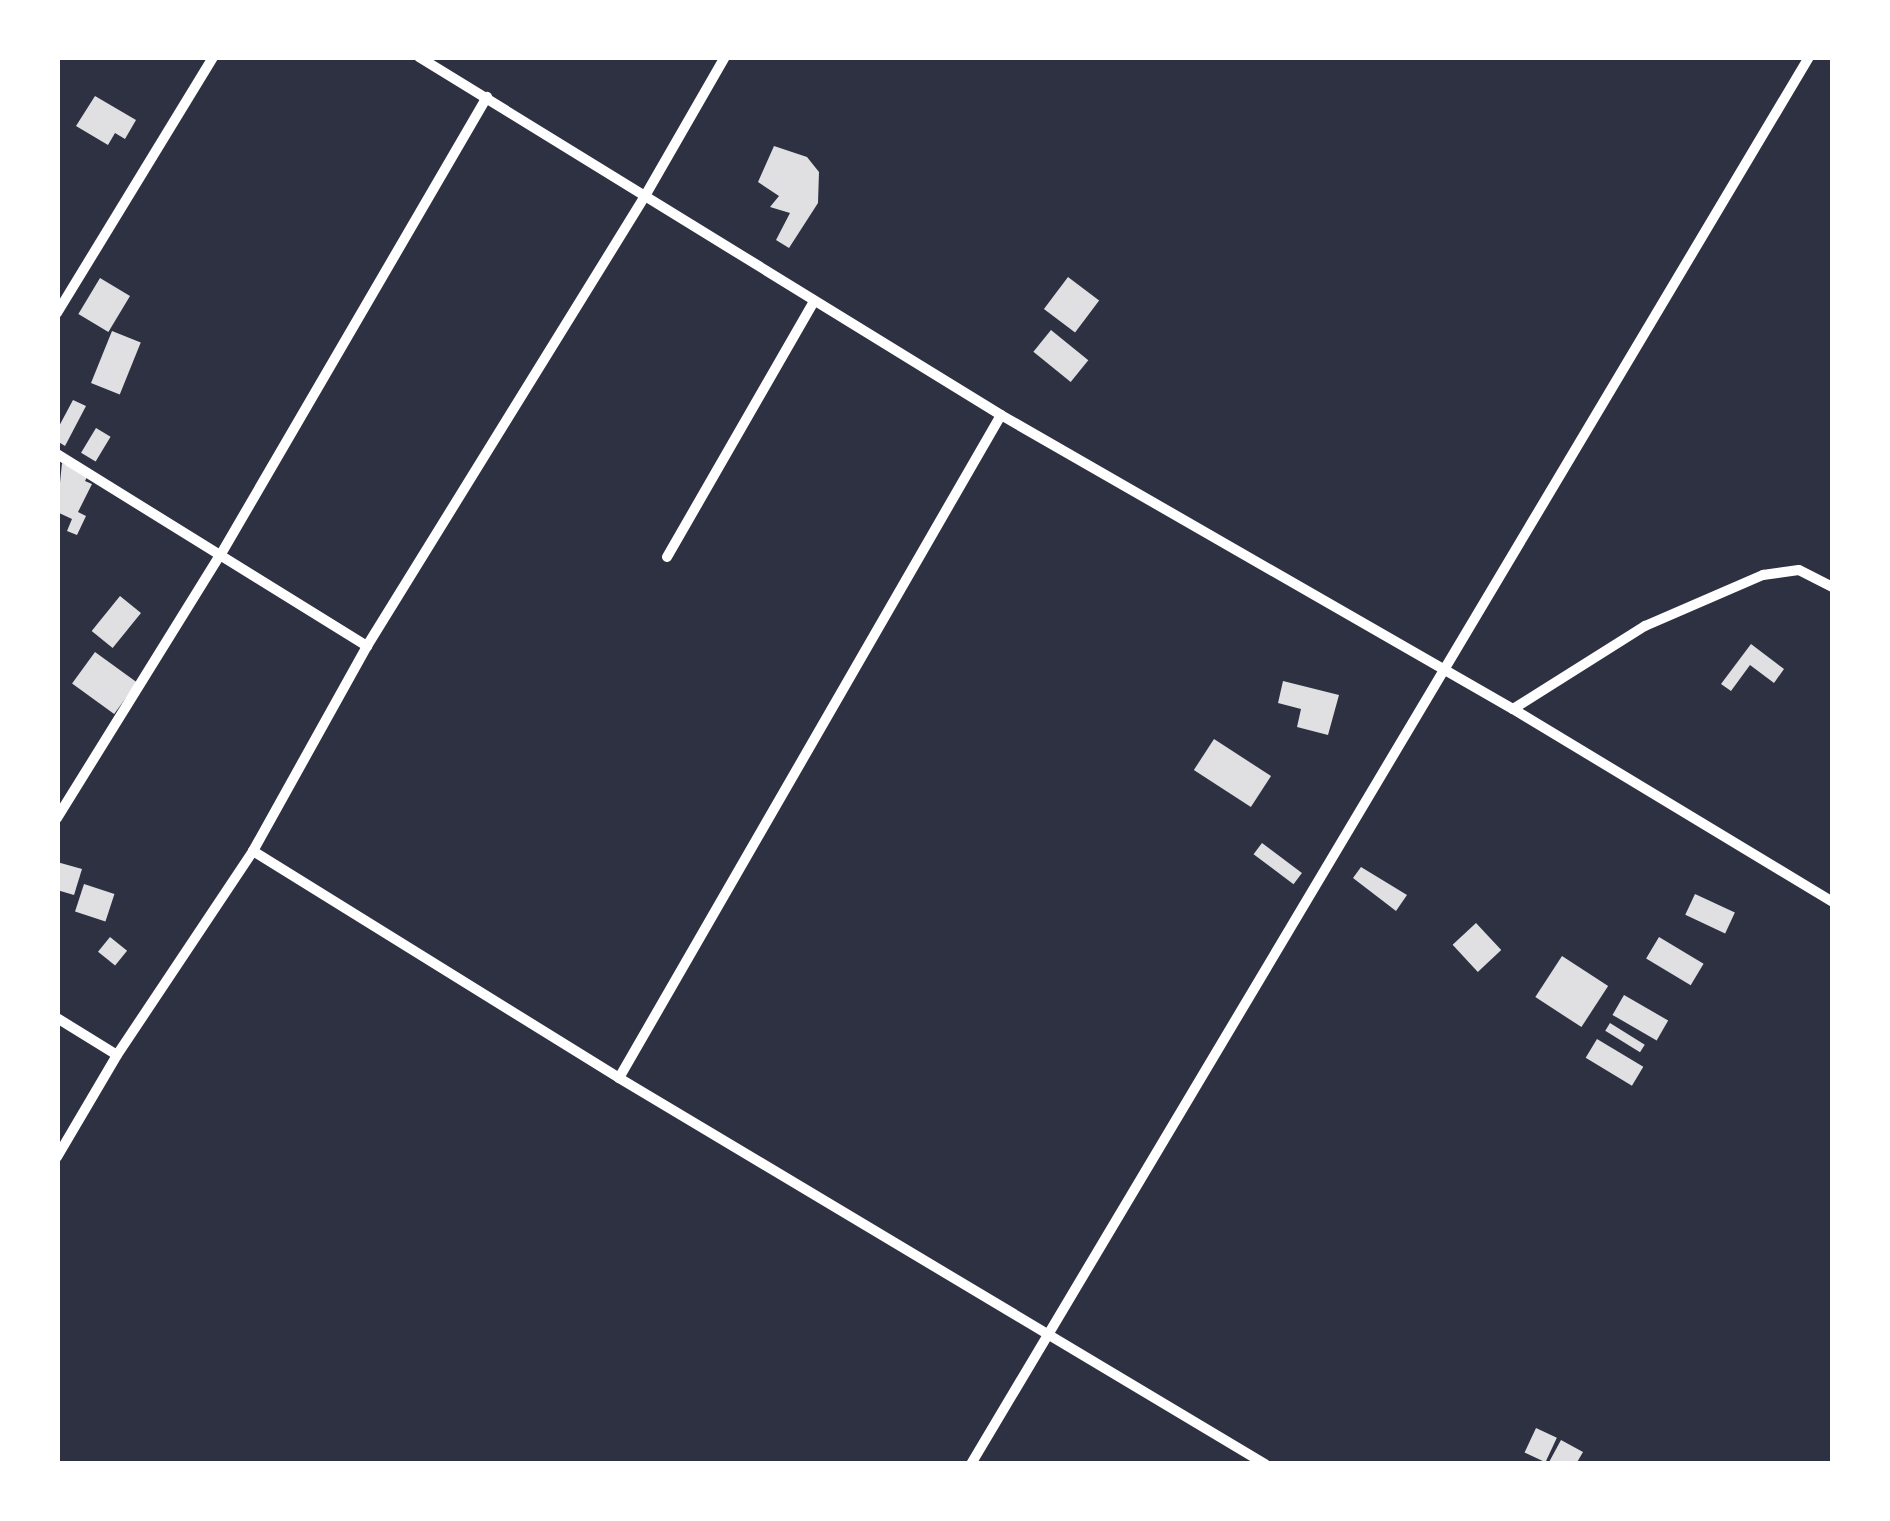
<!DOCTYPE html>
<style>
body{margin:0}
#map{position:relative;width:1890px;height:1521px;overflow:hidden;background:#2d3142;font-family:"Crimson Pro",serif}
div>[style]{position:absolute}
.building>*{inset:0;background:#e0e0e3;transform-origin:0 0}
.minor>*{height:10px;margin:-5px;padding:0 5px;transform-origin:5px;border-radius:5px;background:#fff}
span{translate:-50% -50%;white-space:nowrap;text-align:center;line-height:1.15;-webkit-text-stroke:9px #fff;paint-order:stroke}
.frame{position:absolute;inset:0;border:60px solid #fff;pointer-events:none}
</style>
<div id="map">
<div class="building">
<i style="clip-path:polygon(95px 96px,136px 120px,125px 139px,115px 133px,108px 145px,76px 126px)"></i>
<i style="clip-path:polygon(774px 146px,807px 157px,819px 172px,818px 203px,789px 248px,776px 240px,790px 213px,770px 207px,779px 196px,758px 182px)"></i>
<i style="left:1068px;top:277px;width:39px;height:40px;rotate:37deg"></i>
<i style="left:100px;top:278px;width:35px;height:42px;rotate:31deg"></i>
<i style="left:1051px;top:330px;width:48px;height:28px;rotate:39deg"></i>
<i style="left:112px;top:331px;width:31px;height:56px;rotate:22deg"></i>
<i style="clip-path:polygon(73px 400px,86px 406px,65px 446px,57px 441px,57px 430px)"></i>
<i style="left:96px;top:428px;width:17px;height:29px;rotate:31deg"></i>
<i style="clip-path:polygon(62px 463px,88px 475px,85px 481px,92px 484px,78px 512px,86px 516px,77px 535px,67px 531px,72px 519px,57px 512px)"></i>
<i style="left:120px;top:596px;width:27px;height:45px;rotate:39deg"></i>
<i style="clip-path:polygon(1751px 644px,1784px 669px,1774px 683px,1750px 665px,1731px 691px,1721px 684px)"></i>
<i style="left:95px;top:652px;width:52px;height:39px;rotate:36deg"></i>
<i style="clip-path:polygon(1283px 681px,1339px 695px,1328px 735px,1297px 727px,1301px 709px,1278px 703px)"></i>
<i style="left:1214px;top:739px;width:68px;height:37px;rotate:33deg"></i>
<i style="left:1262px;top:843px;width:50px;height:14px;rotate:37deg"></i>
<i style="clip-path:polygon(57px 862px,82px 869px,74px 895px,57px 890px)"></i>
<i style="clip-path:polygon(1361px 867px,1407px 895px,1396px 911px,1353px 878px)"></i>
<i style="left:84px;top:884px;width:32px;height:29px;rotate:18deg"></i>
<i style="left:1695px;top:894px;width:44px;height:23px;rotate:25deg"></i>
<i style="left:1476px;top:923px;width:37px;height:32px;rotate:47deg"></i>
<i style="left:110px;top:937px;width:22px;height:19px;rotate:39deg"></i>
<i style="left:1659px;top:937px;width:52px;height:25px;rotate:31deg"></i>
<i style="left:1562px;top:956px;width:55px;height:49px;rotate:33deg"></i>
<i style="left:1624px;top:995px;width:51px;height:23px;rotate:30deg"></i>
<i style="left:1610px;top:1023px;width:41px;height:9px;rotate:32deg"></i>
<i style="left:1597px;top:1039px;width:54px;height:22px;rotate:31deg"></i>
<i style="left:1536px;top:1428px;width:23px;height:27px;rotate:25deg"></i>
<i style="clip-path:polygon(1561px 1440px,1583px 1452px,1576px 1464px,1548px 1464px)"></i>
</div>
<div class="minor">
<i style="left:419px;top:57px;width:683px;rotate:31.6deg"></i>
<i style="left:1001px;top:415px;width:590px;rotate:29.87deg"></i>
<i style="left:1513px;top:709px;width:374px;rotate:31.1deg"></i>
<i style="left:57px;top:313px;width:300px;rotate:-58.6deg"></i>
<i style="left:57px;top:454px;width:365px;rotate:31.8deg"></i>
<i style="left:667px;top:557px;width:295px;rotate:-60.1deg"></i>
<i style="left:1513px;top:709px;width:156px;rotate:-32.2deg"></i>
<i style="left:1645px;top:626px;width:129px;rotate:-23.4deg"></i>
<i style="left:1763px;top:575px;width:36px;rotate:-8deg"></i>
<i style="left:1799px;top:570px;width:38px;rotate:27deg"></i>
<i style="left:57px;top:818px;width:311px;rotate:-58.2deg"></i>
<i style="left:221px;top:554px;width:529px;rotate:-59.8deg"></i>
<i style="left:253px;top:851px;width:431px;rotate:31.8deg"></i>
<i style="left:619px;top:1078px;width:753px;rotate:30.86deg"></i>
<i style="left:57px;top:1018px;width:70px;rotate:31.7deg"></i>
<i style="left:619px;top:1078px;width:765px;rotate:-60.05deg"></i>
<i style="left:57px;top:1157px;width:118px;rotate:-59.5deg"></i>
<i style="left:117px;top:1055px;width:245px;rotate:-56.3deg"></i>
<i style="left:253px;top:851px;width:235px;rotate:-60.9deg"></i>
<i style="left:367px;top:646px;width:529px;rotate:-58.29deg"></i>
<i style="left:645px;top:196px;width:160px;rotate:-60.1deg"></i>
<i style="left:971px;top:1464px;width:1638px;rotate:-59.22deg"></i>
</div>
<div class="frame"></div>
</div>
